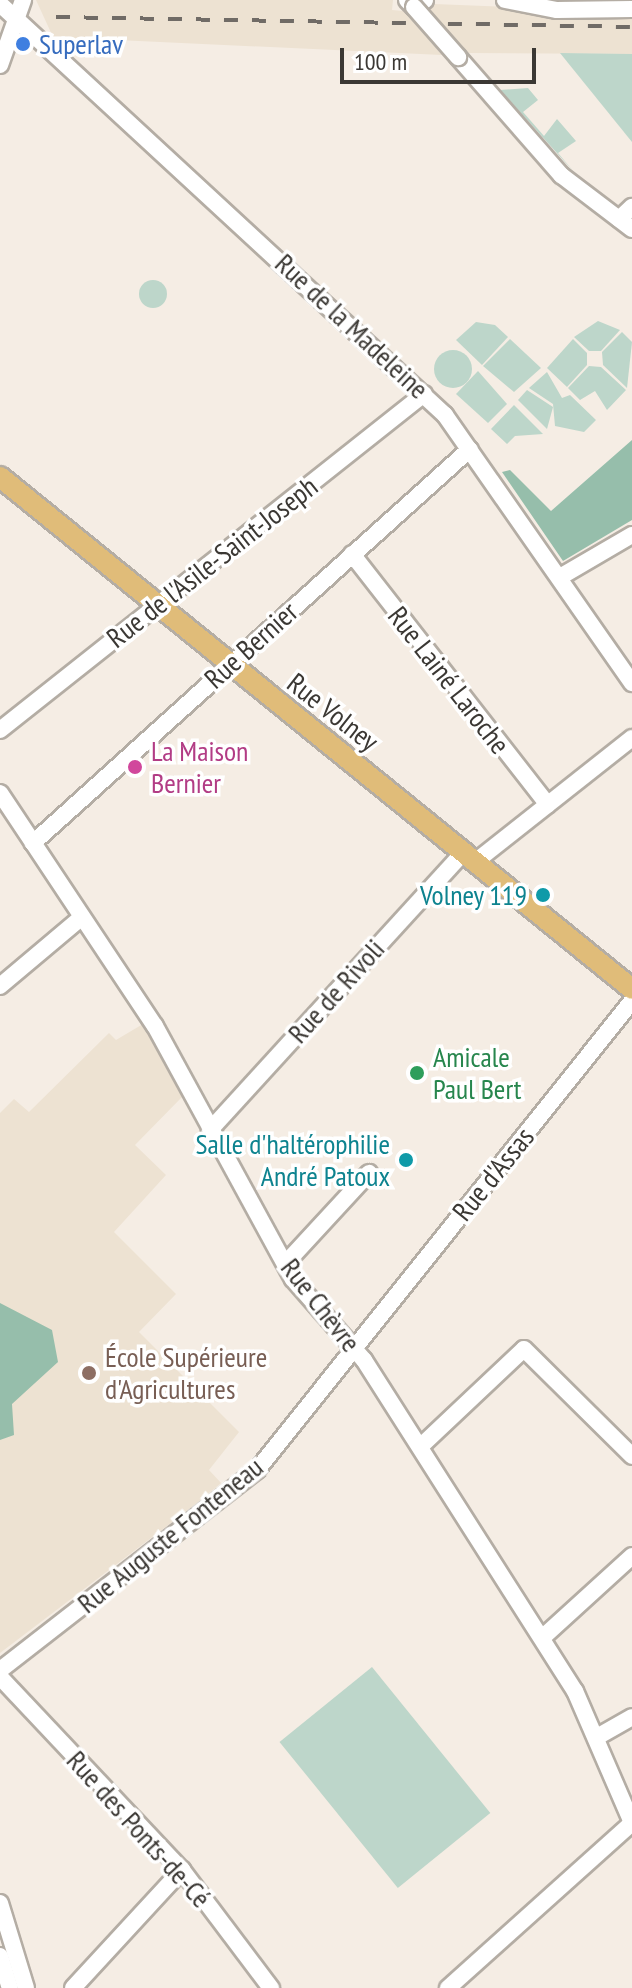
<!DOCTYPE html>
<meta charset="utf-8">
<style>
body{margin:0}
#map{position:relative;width:632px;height:1988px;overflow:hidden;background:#f5ede4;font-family:"PT Sans Narrow",sans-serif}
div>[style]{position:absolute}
.built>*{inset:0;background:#ede2d2}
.green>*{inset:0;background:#bdd6ca;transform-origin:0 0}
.round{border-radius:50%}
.forest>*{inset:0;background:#96beab}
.roads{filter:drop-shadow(2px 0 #b4ada4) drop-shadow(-2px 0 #b4ada4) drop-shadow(0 2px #b4ada4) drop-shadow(0 -2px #b4ada4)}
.minor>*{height:16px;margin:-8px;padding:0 8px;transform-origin:8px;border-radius:8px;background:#fff}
.major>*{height:20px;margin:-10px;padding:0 10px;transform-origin:10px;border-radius:10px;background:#e0bc79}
.rail>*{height:4px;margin-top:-2px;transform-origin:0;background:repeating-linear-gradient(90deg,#706b66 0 14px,transparent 0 28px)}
.bridges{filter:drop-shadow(2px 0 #b4ada4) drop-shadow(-2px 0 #b4ada4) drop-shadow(0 2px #b4ada4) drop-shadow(0 -2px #b4ada4)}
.minor-bridge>*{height:16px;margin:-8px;padding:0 8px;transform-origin:8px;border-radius:8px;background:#fff}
.dots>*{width:22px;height:22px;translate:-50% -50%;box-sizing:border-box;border:4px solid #fff;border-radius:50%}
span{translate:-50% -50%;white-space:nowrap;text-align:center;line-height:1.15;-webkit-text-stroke:7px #fff;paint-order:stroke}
.shop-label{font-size:28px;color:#366cbe}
.left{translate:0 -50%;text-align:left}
.street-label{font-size:28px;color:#3b3834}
.hotel-label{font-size:28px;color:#b23c85}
.culture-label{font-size:28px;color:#0d838f}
.right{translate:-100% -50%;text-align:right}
.leisure-label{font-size:28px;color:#27864d}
.education-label{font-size:28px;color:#785e54}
.scale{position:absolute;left:340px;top:48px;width:196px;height:36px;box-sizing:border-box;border:4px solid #3b3834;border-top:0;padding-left:10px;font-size:24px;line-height:28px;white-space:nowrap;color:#3b3834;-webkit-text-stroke:6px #fff;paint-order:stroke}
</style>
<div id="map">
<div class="built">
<i style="clip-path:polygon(36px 0,393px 0,392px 10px,403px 11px,442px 55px,53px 37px)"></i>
<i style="clip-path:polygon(434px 4px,632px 12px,632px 54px,467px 53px,430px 11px)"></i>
<i style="clip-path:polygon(143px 1024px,183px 1096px,135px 1145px,166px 1175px,114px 1232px,176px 1294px,139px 1332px,239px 1432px,209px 1470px,222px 1484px,0 1653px,0 1113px,14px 1099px,29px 1112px,109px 1033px,116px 1040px)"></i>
</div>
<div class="green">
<i style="clip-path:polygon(560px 53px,632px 54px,632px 142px)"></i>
<i style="clip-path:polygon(528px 88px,538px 100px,523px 112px,544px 136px,557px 119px,576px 141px,558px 153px,574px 172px,500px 90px)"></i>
<i class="round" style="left:139px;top:280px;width:28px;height:28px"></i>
<i style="clip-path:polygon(598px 321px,620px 330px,601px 351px,589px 351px,574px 337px)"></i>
<i style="clip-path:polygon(476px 322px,495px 325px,508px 337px,482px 365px,456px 340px)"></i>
<i style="clip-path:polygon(622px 332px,632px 342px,627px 388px,603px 365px,602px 352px)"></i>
<i style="clip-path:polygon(510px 339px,541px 368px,514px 392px,483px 366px)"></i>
<i style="clip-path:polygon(573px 339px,587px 353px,587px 365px,567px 387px,547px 368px)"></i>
<i class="round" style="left:434px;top:350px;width:38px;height:38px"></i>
<i style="clip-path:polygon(589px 366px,601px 367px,626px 390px,607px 410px,595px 391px,580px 400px,568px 388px)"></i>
<i style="clip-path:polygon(478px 371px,507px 404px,488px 423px,456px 394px)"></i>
<i style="clip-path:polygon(547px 372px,562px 398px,570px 395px,596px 420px,584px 432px,555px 426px,553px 404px,529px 388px)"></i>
<i style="clip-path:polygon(527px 390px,553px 407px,547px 429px,518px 400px)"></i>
<i style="clip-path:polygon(514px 405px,543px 434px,515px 436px,507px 444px,491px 429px)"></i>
<i style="left:372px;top:1667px;width:188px;height:119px;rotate:51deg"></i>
</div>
<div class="forest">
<i style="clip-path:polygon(632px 440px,632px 520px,563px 561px,502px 472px,510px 470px,551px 511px)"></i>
<i style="clip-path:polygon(0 1303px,52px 1330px,58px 1362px,12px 1404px,14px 1435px,0 1440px)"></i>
</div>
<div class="roads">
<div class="minor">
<i style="left:407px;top:0;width:10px;rotate:45deg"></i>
<i style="left:414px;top:7px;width:13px;rotate:-32deg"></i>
<i style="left:505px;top:0;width:53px;rotate:10.9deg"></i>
<i style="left:557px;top:10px;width:75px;rotate:-0.8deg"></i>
<i style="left:0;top:4px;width:606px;rotate:42.73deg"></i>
<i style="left:445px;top:415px;width:327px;rotate:55.1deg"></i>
<i style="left:458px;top:57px;width:157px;rotate:48.9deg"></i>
<i style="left:561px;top:175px;width:89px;rotate:37.3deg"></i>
<i style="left:0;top:65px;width:69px;rotate:-70.5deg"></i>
<i style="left:619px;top:219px;width:18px;rotate:-43deg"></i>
<i style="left:352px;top:554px;width:318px;rotate:52deg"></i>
<i style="left:560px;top:577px;width:83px;rotate:-30.3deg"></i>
<i style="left:0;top:730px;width:541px;rotate:-38.4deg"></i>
<i style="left:0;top:793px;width:280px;rotate:56.4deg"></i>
<i style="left:155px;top:1026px;width:288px;rotate:61.4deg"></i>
<i style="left:293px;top:1279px;width:108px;rotate:48.8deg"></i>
<i style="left:364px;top:1360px;width:393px;rotate:57.5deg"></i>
<i style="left:575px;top:1691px;width:144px;rotate:66.6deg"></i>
<i style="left:33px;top:843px;width:588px;rotate:-42.04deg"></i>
<i style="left:475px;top:862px;width:200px;rotate:-38.3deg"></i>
<i style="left:0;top:986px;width:107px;rotate:-40.1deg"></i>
<i style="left:210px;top:1130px;width:375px;rotate:-47.6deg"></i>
<i style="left:285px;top:1264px;width:124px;rotate:-47.3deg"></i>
<i style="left:421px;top:1446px;width:141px;rotate:-43.3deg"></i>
<i style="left:524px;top:1349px;width:152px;rotate:44.7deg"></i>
<i style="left:542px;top:1638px;width:122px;rotate:-42.3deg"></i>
<i style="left:0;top:1670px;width:326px;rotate:-37.9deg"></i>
<i style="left:257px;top:1470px;width:600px;rotate:-51.36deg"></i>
<i style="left:0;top:1677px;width:265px;rotate:46.7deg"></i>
<i style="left:182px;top:1870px;width:148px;rotate:53deg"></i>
<i style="left:597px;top:1737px;width:40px;rotate:-29.7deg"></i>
<i style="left:0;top:1903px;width:89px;rotate:73deg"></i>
<i style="left:0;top:1956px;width:34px;rotate:73deg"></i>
<i style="left:73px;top:1988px;width:161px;rotate:-47.3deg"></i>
<i style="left:448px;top:1988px;width:247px;rotate:-41.9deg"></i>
</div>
<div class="major">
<i style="left:0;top:477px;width:813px;rotate:39.01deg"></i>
</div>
</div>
<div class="rail">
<i style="left:56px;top:17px;width:576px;rotate:0.99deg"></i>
</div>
<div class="bridges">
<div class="minor-bridge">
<i style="left:414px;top:7px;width:67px;rotate:48.7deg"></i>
</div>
</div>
<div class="dots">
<i style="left:23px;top:44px;background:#3f7fe0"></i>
<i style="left:135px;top:767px;background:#d1479c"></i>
<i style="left:543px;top:895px;background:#0f9aa8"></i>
<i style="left:417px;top:1073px;background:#2e9e5b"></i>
<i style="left:406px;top:1160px;background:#0f9aa8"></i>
<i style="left:89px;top:1373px;background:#8d6e63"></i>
</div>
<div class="shop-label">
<span class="left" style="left:39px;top:44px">Superlav</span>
</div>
<div class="street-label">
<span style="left:352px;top:326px;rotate:43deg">Rue de la Madeleine</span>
<span style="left:212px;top:562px;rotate:-38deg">Rue de l'Asile-Saint-Joseph</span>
<span style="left:251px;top:645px;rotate:-42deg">Rue Bernier</span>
<span style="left:449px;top:680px;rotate:52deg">Rue Lainé Laroche</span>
<span style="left:333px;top:712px;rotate:38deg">Rue Volney</span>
<span style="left:336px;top:991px;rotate:-48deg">Rue de Rivoli</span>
<span style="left:493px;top:1174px;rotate:-51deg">Rue d'Assas</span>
<span style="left:321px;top:1305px;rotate:52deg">Rue Chèvre</span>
<span style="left:170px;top:1535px;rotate:-39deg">Rue Auguste Fonteneau</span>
<span style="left:139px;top:1829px;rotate:48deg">Rue des Ponts-de-Cé</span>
</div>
<div class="hotel-label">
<span class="left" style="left:151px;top:767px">La Maison<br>Bernier</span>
</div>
<div class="culture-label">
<span class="right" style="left:527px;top:895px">Volney 119</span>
<span class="right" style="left:390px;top:1160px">Salle d'haltérophilie<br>André Patoux</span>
</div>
<div class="leisure-label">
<span class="left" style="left:433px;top:1073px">Amicale<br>Paul Bert</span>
</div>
<div class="education-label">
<span class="left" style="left:105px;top:1373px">École Supérieure<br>d'Agricultures</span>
</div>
<div class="scale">100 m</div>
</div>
